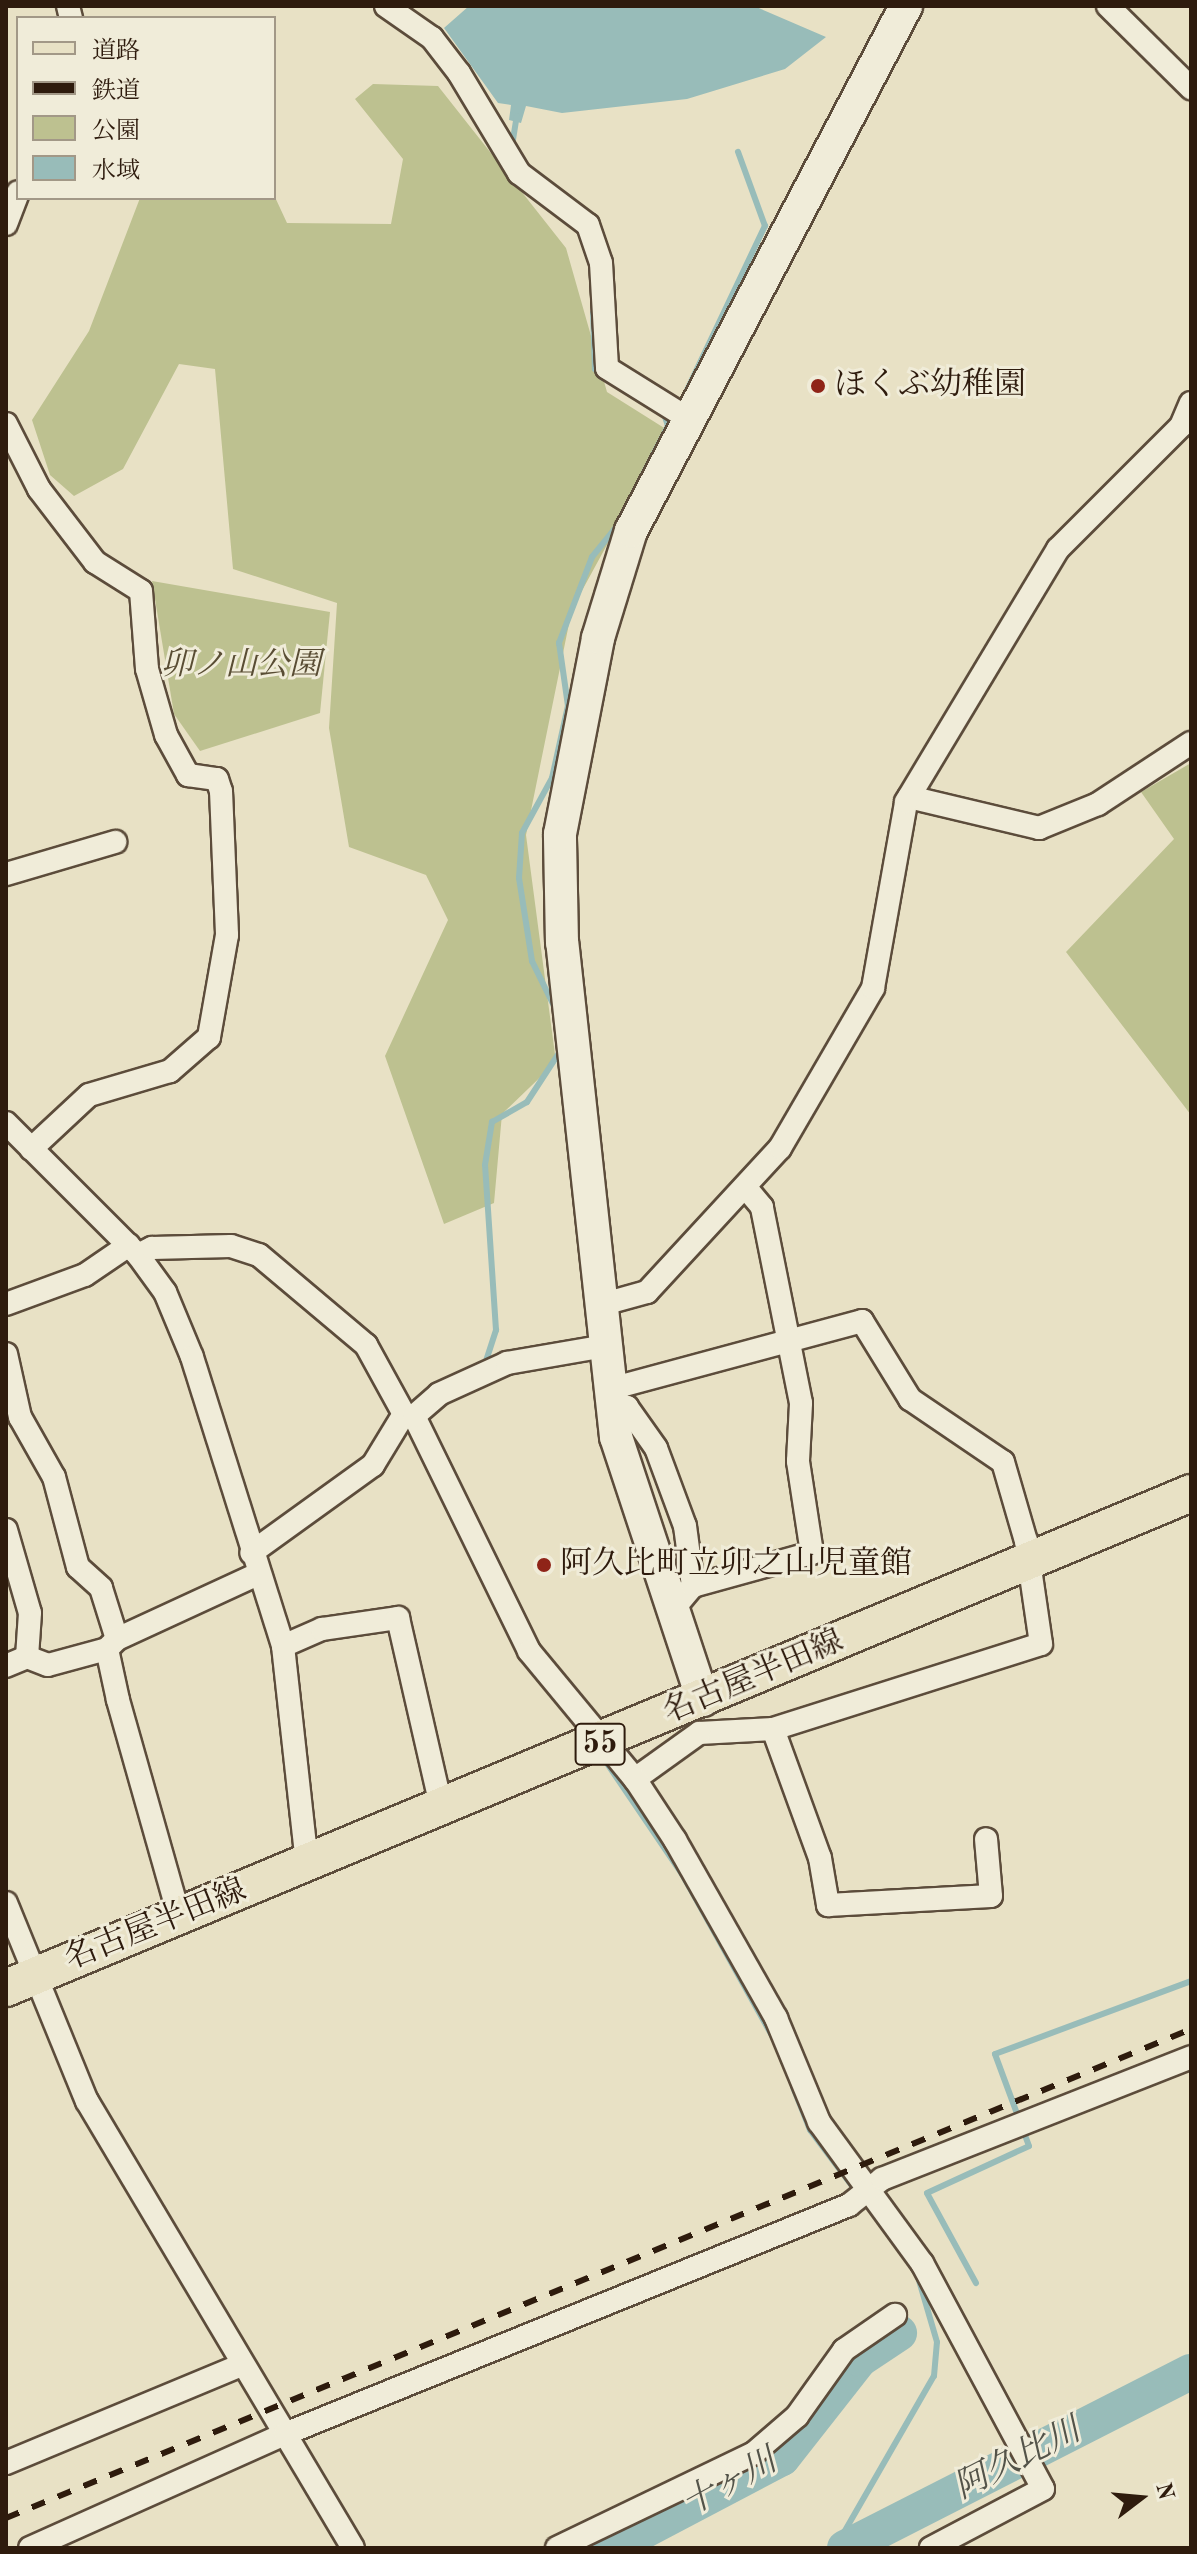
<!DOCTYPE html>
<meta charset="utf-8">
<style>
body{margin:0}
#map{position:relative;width:1197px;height:2554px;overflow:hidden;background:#e8e1c5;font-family:"Old Standard TT","Noto Serif JP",serif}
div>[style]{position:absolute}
.green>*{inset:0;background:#bdc190}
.water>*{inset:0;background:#98bcb9}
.stream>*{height:6px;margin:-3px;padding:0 3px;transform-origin:3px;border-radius:3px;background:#98bcb9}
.river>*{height:36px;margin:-18px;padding:0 18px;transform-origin:18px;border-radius:18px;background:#98bcb9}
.roads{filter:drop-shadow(2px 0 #5c4c3b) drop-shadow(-2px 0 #5c4c3b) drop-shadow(0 2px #5c4c3b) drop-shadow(0 -2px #5c4c3b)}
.street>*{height:22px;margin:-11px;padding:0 11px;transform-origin:11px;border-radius:11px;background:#f0ecd9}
.secondary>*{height:32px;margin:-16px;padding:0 16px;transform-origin:16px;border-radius:16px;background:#f0ecd9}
.primary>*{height:36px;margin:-18px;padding:0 18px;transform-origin:18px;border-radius:18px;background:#e8e1c5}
.rail>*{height:6px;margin-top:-3px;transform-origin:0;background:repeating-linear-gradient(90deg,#2e1b0d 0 14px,transparent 0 28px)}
.dots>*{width:22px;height:22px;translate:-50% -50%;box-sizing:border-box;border:4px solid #f0ecd9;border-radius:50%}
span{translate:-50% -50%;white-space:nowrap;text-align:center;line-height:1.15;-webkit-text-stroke:6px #f0ecd9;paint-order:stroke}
.shield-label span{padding:2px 6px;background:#f0ecd9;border:2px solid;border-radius:6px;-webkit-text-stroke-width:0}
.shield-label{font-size:30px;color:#2e1b0d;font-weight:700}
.poi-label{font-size:32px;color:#2e1b0d}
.left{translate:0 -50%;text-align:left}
.park-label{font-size:32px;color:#594d34;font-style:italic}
.street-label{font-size:32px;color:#2e1b0d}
.water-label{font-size:34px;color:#535349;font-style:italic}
.frame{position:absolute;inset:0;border:8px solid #2e1b0d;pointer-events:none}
.legend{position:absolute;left:16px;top:16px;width:260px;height:184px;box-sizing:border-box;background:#f0ecd9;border:2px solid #a29887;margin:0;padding:10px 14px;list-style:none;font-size:24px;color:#2e1b0d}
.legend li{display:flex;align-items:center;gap:16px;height:40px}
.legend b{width:40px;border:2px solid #a29887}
.north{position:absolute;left:1101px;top:2458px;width:80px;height:80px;-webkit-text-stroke:6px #f0ecd9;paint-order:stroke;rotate:74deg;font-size:22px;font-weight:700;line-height:32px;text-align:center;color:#2e1b0d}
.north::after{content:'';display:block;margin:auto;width:28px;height:36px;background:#2e1b0d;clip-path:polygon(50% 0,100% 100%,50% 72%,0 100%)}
</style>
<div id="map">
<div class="green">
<i style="clip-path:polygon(373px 84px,438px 86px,566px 248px,607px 392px,669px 431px,572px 609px,526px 835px,556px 1062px,502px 1114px,494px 1203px,444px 1224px,385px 1056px,448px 920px,426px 875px,349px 847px,329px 728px,337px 603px,233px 569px,215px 369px,179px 364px,123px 469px,74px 496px,50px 475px,32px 420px,89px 331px,140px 198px,274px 195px,287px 223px,391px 224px,403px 159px,355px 99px)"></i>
<i style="clip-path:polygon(152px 581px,330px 612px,320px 713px,200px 751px,174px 714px)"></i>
<i style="clip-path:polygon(1191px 763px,1191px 1115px,1066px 952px,1174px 839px,1141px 792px)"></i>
</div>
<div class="water">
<i style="clip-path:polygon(469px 6px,754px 6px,826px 37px,785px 69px,687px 99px,562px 113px,526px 106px,521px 123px,509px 120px,511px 105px,498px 103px,444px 28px)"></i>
</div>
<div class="stream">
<i style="left:512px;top:146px;width:30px;rotate:-81deg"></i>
<i style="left:593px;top:313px;width:56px;rotate:88deg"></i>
<i style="left:595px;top:369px;width:12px;rotate:48deg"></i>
<i style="left:687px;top:390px;width:182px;rotate:-64.6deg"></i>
<i style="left:765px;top:226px;width:79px;rotate:-110deg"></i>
<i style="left:554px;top:1006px;width:50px;rotate:-116.1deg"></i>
<i style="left:532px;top:961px;width:84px;rotate:-98.9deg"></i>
<i style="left:519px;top:878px;width:45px;rotate:-86.2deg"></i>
<i style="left:522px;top:833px;width:63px;rotate:-61.4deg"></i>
<i style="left:552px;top:778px;width:74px;rotate:-77.5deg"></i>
<i style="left:568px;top:706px;width:64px;rotate:-98.1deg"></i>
<i style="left:559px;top:643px;width:92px;rotate:-69deg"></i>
<i style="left:592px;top:557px;width:38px;rotate:-51deg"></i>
<i style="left:616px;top:527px;width:114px;rotate:-62.8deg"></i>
<i style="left:668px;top:426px;width:13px;rotate:-108deg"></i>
<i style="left:485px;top:1364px;width:36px;rotate:-72deg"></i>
<i style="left:496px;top:1330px;width:165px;rotate:-93.8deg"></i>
<i style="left:485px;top:1165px;width:44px;rotate:-80.8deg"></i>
<i style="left:492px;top:1122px;width:40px;rotate:-29.7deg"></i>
<i style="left:527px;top:1102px;width:59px;rotate:-56.9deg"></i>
<i style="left:602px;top:1756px;width:143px;rotate:55.9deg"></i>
<i style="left:682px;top:1874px;width:185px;rotate:60.9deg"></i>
<i style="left:793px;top:2087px;width:46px;rotate:68.4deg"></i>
<i style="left:810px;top:2130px;width:75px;rotate:53.1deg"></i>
<i style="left:976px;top:2283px;width:102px;rotate:-118.6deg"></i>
<i style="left:927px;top:2193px;width:112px;rotate:-24.7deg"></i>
<i style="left:1029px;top:2146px;width:98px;rotate:-110.3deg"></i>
<i style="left:995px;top:2054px;width:209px;rotate:-20.4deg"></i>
<i style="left:835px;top:2548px;width:198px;rotate:-60.1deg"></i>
<i style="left:934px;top:2376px;width:34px;rotate:-85deg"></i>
<i style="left:937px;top:2342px;width:68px;rotate:-106.3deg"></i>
</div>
<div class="river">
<i style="left:611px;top:2548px;width:193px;rotate:-27.8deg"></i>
<i style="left:782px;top:2458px;width:126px;rotate:-51.8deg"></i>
<i style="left:860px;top:2359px;width:47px;rotate:-33.7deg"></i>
<i style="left:845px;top:2548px;width:388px;rotate:-27deg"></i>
</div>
<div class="roads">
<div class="street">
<i style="left:68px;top:6px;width:12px;rotate:76deg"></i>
<i style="left:386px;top:6px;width:56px;rotate:34.8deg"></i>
<i style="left:432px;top:38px;width:44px;rotate:52.4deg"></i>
<i style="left:459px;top:73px;width:117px;rotate:59deg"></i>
<i style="left:519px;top:173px;width:86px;rotate:37deg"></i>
<i style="left:588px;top:225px;width:40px;rotate:71.1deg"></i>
<i style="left:601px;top:263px;width:105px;rotate:86.7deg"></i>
<i style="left:607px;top:368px;width:97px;rotate:31.9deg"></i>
<i style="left:1108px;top:6px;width:117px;rotate:44.7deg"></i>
<i style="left:6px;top:224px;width:34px;rotate:-69deg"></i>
<i style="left:6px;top:424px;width:73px;rotate:63.1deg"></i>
<i style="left:39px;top:489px;width:92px;rotate:52.5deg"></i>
<i style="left:95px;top:562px;width:54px;rotate:32.2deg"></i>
<i style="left:141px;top:591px;width:78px;rotate:85.6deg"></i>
<i style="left:147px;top:669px;width:69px;rotate:73.9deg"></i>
<i style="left:166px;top:735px;width:46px;rotate:61.2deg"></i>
<i style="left:188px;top:775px;width:29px;rotate:8deg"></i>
<i style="left:217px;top:779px;width:13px;rotate:72deg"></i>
<i style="left:221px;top:791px;width:144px;rotate:87.6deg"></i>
<i style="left:227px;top:935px;width:104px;rotate:100deg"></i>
<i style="left:209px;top:1037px;width:52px;rotate:138.9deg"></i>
<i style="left:170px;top:1071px;width:84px;rotate:163.5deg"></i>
<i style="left:89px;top:1095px;width:79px;rotate:137deg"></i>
<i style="left:909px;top:797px;width:134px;rotate:13.4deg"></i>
<i style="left:1039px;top:828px;width:64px;rotate:-22.1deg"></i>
<i style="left:1098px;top:804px;width:111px;rotate:-33.3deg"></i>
<i style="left:6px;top:874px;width:114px;rotate:-16.4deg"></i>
<i style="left:6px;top:1123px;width:187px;rotate:45deg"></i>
<i style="left:138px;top:1255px;width:46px;rotate:53.9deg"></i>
<i style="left:165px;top:1292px;width:70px;rotate:67.4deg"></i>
<i style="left:192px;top:1357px;width:303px;rotate:72.5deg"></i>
<i style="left:283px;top:1646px;width:219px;rotate:83.7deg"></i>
<i style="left:138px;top:1255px;width:16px;rotate:-27deg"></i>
<i style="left:152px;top:1248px;width:79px;rotate:-1.5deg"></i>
<i style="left:231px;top:1246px;width:29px;rotate:18deg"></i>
<i style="left:259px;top:1255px;width:140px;rotate:40.1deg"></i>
<i style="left:366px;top:1345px;width:79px;rotate:61.2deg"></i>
<i style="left:404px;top:1414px;width:60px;rotate:121.3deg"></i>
<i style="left:373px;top:1465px;width:150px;rotate:144.2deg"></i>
<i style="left:6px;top:1304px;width:84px;rotate:-20.2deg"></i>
<i style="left:85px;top:1275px;width:53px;rotate:-34.3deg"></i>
<i style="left:600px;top:1305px;width:49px;rotate:-15.5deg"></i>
<i style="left:647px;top:1292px;width:196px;rotate:-47.3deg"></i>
<i style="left:780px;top:1148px;width:185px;rotate:-59.8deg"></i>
<i style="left:873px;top:988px;width:189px;rotate:-79.9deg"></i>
<i style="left:906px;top:802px;width:295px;rotate:-59deg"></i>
<i style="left:1058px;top:549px;width:174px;rotate:-45deg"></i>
<i style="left:1181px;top:426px;width:25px;rotate:-67deg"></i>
<i style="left:6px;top:1354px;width:65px;rotate:77.5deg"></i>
<i style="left:20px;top:1417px;width:69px;rotate:60.5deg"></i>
<i style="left:54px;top:1477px;width:93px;rotate:75.1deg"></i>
<i style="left:78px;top:1567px;width:31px;rotate:42deg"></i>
<i style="left:101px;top:1588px;width:53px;rotate:72.6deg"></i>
<i style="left:117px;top:1639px;width:157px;rotate:-24.8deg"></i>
<i style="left:610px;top:1389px;width:261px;rotate:-15.1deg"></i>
<i style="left:862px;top:1321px;width:92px;rotate:58.4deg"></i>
<i style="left:910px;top:1399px;width:112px;rotate:34.1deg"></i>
<i style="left:1003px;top:1462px;width:82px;rotate:73.8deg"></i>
<i style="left:1026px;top:1541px;width:104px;rotate:81.7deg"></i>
<i style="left:1041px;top:1644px;width:281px;rotate:162.4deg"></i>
<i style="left:773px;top:1729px;width:74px;rotate:176.9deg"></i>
<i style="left:699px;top:1733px;width:79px;rotate:144.3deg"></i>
<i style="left:611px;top:1402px;width:17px;rotate:17deg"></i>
<i style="left:627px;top:1407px;width:50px;rotate:54.7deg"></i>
<i style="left:656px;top:1448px;width:83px;rotate:69.6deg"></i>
<i style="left:685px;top:1526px;width:61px;rotate:82.4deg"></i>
<i style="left:404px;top:1414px;width:10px;rotate:11deg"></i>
<i style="left:414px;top:1416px;width:262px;rotate:63.9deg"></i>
<i style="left:529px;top:1651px;width:166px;rotate:50.4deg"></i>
<i style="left:635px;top:1779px;width:73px;rotate:56.7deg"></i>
<i style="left:675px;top:1840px;width:205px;rotate:60.4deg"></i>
<i style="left:776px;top:2018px;width:113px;rotate:67.5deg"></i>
<i style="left:819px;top:2122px;width:175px;rotate:53.9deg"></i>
<i style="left:922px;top:2263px;width:256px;rotate:61.8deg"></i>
<i style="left:1043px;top:2489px;width:127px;rotate:152.2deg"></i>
<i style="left:414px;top:1416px;width:33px;rotate:-41deg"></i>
<i style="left:439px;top:1394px;width:75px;rotate:-24.5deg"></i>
<i style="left:507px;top:1363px;width:99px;rotate:-9.8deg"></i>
<i style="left:6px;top:1530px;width:86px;rotate:73.9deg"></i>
<i style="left:30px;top:1613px;width:44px;rotate:93.9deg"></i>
<i style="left:27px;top:1657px;width:23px;rotate:157deg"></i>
<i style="left:670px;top:1613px;width:35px;rotate:-50deg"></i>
<i style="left:693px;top:1586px;width:123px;rotate:-15.5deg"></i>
<i style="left:812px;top:1553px;width:93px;rotate:-98.7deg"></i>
<i style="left:798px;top:1461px;width:58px;rotate:-87deg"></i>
<i style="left:801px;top:1403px;width:200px;rotate:-101.3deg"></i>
<i style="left:762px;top:1207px;width:23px;rotate:-130deg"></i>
<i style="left:117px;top:1639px;width:14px;rotate:135deg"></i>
<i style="left:107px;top:1649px;width:52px;rotate:77.8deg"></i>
<i style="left:118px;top:1700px;width:223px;rotate:74.2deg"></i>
<i style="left:283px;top:1646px;width:43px;rotate:-23.6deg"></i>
<i style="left:322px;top:1629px;width:77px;rotate:-8.2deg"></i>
<i style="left:398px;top:1618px;width:197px;rotate:77.1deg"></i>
<i style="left:27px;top:1657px;width:22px;rotate:21deg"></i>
<i style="left:48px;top:1665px;width:61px;rotate:-15.2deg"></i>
<i style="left:773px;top:1729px;width:137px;rotate:70deg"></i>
<i style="left:820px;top:1858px;width:48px;rotate:80.3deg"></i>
<i style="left:828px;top:1905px;width:163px;rotate:-3.2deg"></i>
<i style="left:991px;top:1896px;width:57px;rotate:-95deg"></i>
<i style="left:6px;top:1903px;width:214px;rotate:67.8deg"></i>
<i style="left:87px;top:2101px;width:520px;rotate:59.24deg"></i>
<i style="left:6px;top:2463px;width:256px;rotate:-22.6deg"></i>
<i style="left:30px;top:2548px;width:279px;rotate:-24.1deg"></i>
<i style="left:285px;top:2434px;width:609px;rotate:-22.1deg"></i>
<i style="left:849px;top:2205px;width:42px;rotate:-38.2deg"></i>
<i style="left:882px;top:2179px;width:332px;rotate:-21.5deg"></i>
<i style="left:557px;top:2548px;width:219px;rotate:-25.7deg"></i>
<i style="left:754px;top:2453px;width:57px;rotate:-40.7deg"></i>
<i style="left:797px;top:2416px;width:81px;rotate:-54.5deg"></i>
<i style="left:844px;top:2350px;width:62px;rotate:-34.5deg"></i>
</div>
<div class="secondary">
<i style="left:703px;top:1700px;width:277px;rotate:-108.3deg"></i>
<i style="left:616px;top:1437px;width:497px;rotate:-96.2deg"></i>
<i style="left:562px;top:943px;width:109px;rotate:-91.1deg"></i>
<i style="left:560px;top:834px;width:200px;rotate:-79deg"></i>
<i style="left:598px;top:638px;width:112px;rotate:-72.9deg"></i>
<i style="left:631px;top:531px;width:593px;rotate:-62.35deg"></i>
</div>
<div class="primary">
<i style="left:6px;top:1988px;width:1284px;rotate:-22.67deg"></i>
</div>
</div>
<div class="rail">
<i style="left:6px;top:2518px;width:1282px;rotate:-22.42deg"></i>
</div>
<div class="dots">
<i style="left:818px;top:386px;background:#8f2418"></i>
<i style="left:544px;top:1565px;background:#8f2418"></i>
</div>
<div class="shield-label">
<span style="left:600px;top:1744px">55</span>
</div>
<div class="poi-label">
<span class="left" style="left:834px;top:386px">ほくぶ幼稚園</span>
<span class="left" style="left:560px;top:1565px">阿久比町立卯之山児童館</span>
</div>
<div class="park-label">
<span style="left:241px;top:666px">卯ノ山公園</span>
</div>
<div class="street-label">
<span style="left:754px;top:1678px;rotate:-23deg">名古屋半田線</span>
<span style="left:156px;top:1926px;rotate:-22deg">名古屋半田線</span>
</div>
<div class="water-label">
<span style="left:1018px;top:2460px;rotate:-27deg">阿久比川</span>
<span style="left:730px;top:2484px;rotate:-29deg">十ヶ川</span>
</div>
<div class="frame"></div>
<ul class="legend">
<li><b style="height:10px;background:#e8e1c5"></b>道路</li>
<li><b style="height:10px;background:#2e1b0d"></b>鉄道</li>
<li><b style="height:22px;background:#bdc190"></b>公園</li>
<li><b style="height:22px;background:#98bcb9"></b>水域</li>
</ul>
<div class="north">N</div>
</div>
